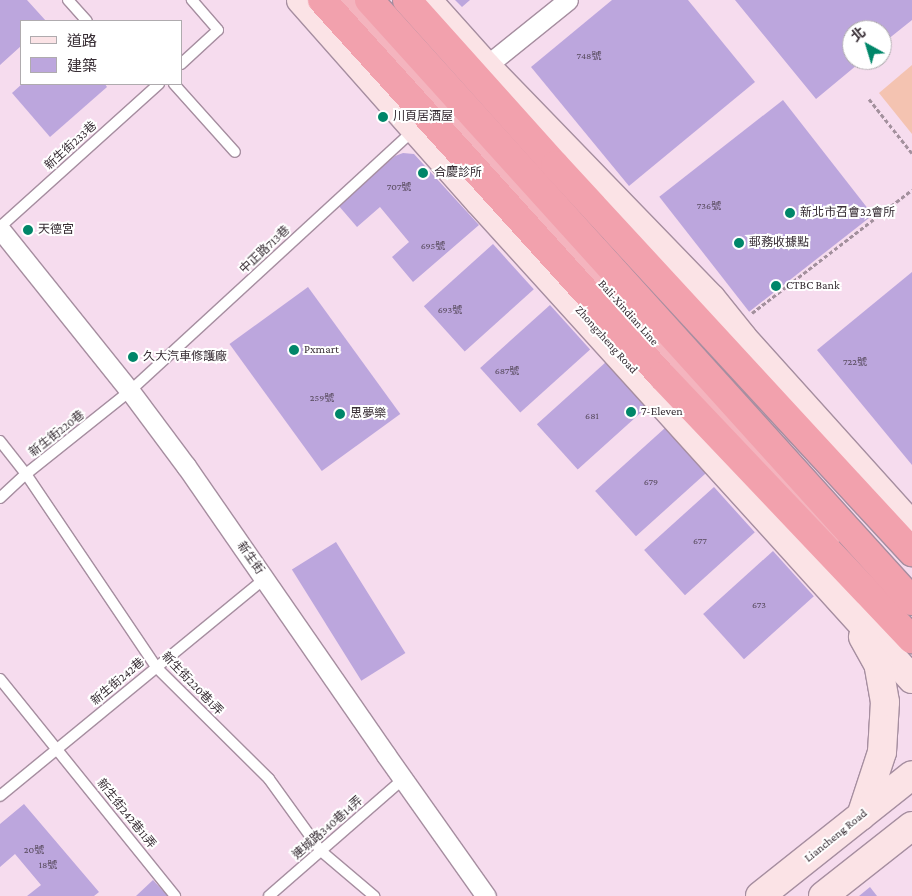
<!DOCTYPE html>
<meta charset="utf-8">
<style>
body{margin:0}
#map{position:relative;width:912px;height:896px;overflow:hidden;background:#f6dcee;font-family:"Crimson Pro","Noto Sans TC",serif}
div>[style]{position:absolute}
.green>*{inset:0;background:#f4c3b1}
.building>*{inset:0;background:#bca6dd;transform-origin:0 0}
.path>*{height:3px;margin-top:-1.5px;transform-origin:0;background:repeating-linear-gradient(90deg,#a3909d 0 4px,transparent 0 6.5px)}
.roads{filter:drop-shadow(1px 0 #a68ea0) drop-shadow(-1px 0 #a68ea0) drop-shadow(0 1px #a68ea0) drop-shadow(0 -1px #a68ea0)}
.service>*{height:10px;margin:-5px;padding:0 5px;transform-origin:5px;border-radius:5px;background:#fff}
.minor>*{height:19px;margin:-9.5px;padding:0 9.5px;transform-origin:9.5px;border-radius:9.5px;background:#fff}
.secondary>*{height:28px;margin:-14px;padding:0 14px;transform-origin:14px;border-radius:14px;background:#fbe3e6}
.trunk>*{height:28px;margin:-14px;padding:0 14px;transform-origin:14px;border-radius:14px;background:#f4b4be}
.motorway>*{height:28px;margin:-14px;padding:0 14px;transform-origin:14px;border-radius:14px;background:#f2a1ad}
.dots>*{width:14px;height:14px;translate:-50% -50%;box-sizing:border-box;border:2px solid #fff;border-radius:50%}
span{translate:-50% -50%;white-space:nowrap;text-align:center;line-height:1.15;-webkit-text-stroke:4px #fff;paint-order:stroke}
.number-label{font-size:10px;color:#584b5e}
.number-label span{-webkit-text-stroke-width:0}
.poi-label{font-size:12px;color:#372d34}
.left{translate:0 -50%;text-align:left}
.street-label{font-size:12px;color:#372d34}
.legend{position:absolute;left:20px;top:20px;width:162px;height:65px;box-sizing:border-box;background:#fff;border:1px solid #afabae;margin:0;padding:6px 9px;list-style:none;font-size:15px;color:#372d34}
.legend li{display:flex;align-items:center;gap:10px;height:25px}
.legend b{width:25px;border:1px solid #afabae}
.north{position:absolute;left:842px;top:20px;width:50px;height:50px;box-sizing:border-box;background:#fff;border:1px solid #afabae;border-radius:50%;rotate:321deg;font-size:14px;font-weight:700;line-height:20px;text-align:center;color:#372d34}
.north::after{content:'';display:block;margin:auto;width:18px;height:22px;background:#008669;clip-path:polygon(50% 0,100% 100%,50% 72%,0 100%)}
</style>
<div id="map">
<div class="green">
<i style="clip-path:polygon(912px 65px,912px 134px,879px 93px)"></i>
</div>
<div class="building">
<i style="clip-path:polygon(0 0,27px 0,46px 21px,21px 21px,21px 46px,0 65px)"></i>
<i style="clip-path:polygon(455px 0,470px 0,462px 7px)"></i>
<i style="clip-path:polygon(612px 0,688px 0,755px 82px,629px 186px,531px 67px)"></i>
<i style="clip-path:polygon(735px 0,912px 0,912px 20px,882px 44px,882px 30px,852px 30px,852px 60px,863px 60px,816px 99px)"></i>
<i style="clip-path:polygon(22px 84px,105px 84px,107px 87px,50px 137px,12px 93px)"></i>
<i style="left:783px;top:100px;width:146px;height:157px;rotate:52deg"></i>
<i style="clip-path:polygon(403px 153px,414px 154px,479px 225px,413px 282px,392px 257px,409px 242px,380px 207px,357px 227px,338px 205px,395px 156px)"></i>
<i style="left:493px;top:244px;width:61px;height:93px;rotate:48deg"></i>
<i style="clip-path:polygon(912px 272px,912px 465px,817px 350px)"></i>
<i style="left:308px;top:287px;width:157px;height:97px;rotate:54deg"></i>
<i style="left:550px;top:305px;width:60px;height:94px;rotate:48deg"></i>
<i style="left:606px;top:362px;width:61px;height:93px;rotate:48deg"></i>
<i style="left:665px;top:428px;width:61px;height:94px;rotate:48deg"></i>
<i style="left:714px;top:487px;width:61px;height:94px;rotate:48deg"></i>
<i style="left:336px;top:542px;width:131px;height:52px;rotate:58deg"></i>
<i style="left:773px;top:551px;width:61px;height:94px;rotate:48deg"></i>
<i style="clip-path:polygon(24px 804px,99px 892px,94px 896px,27px 896px,41px 885px,15px 854px,0 867px,0 824px)"></i>
<i style="clip-path:polygon(153px 880px,168px 896px,136px 896px)"></i>
<i style="clip-path:polygon(870px 887px,877px 896px,859px 896px)"></i>
</div>
<div class="path">
<i style="left:869px;top:99px;width:69px;rotate:51.5deg"></i>
<i style="left:752px;top:313px;width:202px;rotate:-37.6deg"></i>
</div>
<div class="roads">
<div class="service">
<i style="left:68px;top:0;width:28px;rotate:48deg"></i>
<i style="left:181px;top:64px;width:50px;rotate:-42.6deg"></i>
<i style="left:218px;top:30px;width:40px;rotate:-131deg"></i>
<i style="left:174px;top:84px;width:91px;rotate:48.1deg"></i>
<i style="left:0;top:227px;width:214px;rotate:-42deg"></i>
<i style="left:0;top:441px;width:42px;rotate:51.8deg"></i>
<i style="left:26px;top:474px;width:233px;rotate:56deg"></i>
<i style="left:156px;top:667px;width:159px;rotate:44.7deg"></i>
<i style="left:269px;top:779px;width:89px;rotate:54.2deg"></i>
<i style="left:321px;top:851px;width:70px;rotate:40.3deg"></i>
<i style="left:0;top:498px;width:35px;rotate:-43deg"></i>
<i style="left:26px;top:474px;width:133px;rotate:-38.6deg"></i>
<i style="left:130px;top:391px;width:386px;rotate:-42.6deg"></i>
<i style="left:0;top:679px;width:279px;rotate:51.1deg"></i>
<i style="left:0;top:796px;width:342px;rotate:-39.4deg"></i>
<i style="left:269px;top:896px;width:178px;rotate:-41.1deg"></i>
</div>
<div class="minor">
<i style="left:486px;top:66px;width:105px;rotate:-38.8deg"></i>
<i style="left:0;top:229px;width:208px;rotate:51.3deg"></i>
<i style="left:130px;top:391px;width:94px;rotate:53.3deg"></i>
<i style="left:186px;top:466px;width:351px;rotate:55.3deg"></i>
<i style="left:386px;top:755px;width:173px;rotate:54.7deg"></i>
</div>
<div class="secondary">
<i style="left:301px;top:0;width:268px;rotate:48.5deg"></i>
<i style="left:479px;top:201px;width:645px;rotate:47.83deg"></i>
<i style="left:427px;top:0;width:89px;rotate:48.2deg"></i>
<i style="left:486px;top:66px;width:323px;rotate:45.9deg"></i>
<i style="left:711px;top:298px;width:51px;rotate:51.3deg"></i>
<i style="left:743px;top:338px;width:253px;rotate:48deg"></i>
<i style="left:861px;top:816px;width:67px;rotate:-71.8deg"></i>
<i style="left:882px;top:752px;width:50px;rotate:-86.6deg"></i>
<i style="left:885px;top:702px;width:39px;rotate:-100deg"></i>
<i style="left:878px;top:664px;width:31px;rotate:-119deg"></i>
<i style="left:760px;top:896px;width:194px;rotate:-38.5deg"></i>
<i style="left:823px;top:896px;width:113px;rotate:-38.2deg"></i>
</div>
<div class="trunk">
<i style="left:348px;top:0;width:398px;rotate:48.3deg"></i>
<i style="left:613px;top:297px;width:319px;rotate:47.5deg"></i>
</div>
<div class="motorway">
<i style="left:322px;top:0;width:507px;rotate:47.88deg"></i>
<i style="left:662px;top:376px;width:363px;rotate:46.5deg"></i>
<i style="left:369px;top:0;width:810px;rotate:47.9deg"></i>
<i style="left:407px;top:0;width:222px;rotate:48.1deg"></i>
<i style="left:555px;top:165px;width:527px;rotate:47.31deg"></i>
</div>
</div>
<div class="dots">
<i style="left:383px;top:117px;background:#008669"></i>
<i style="left:423px;top:173px;background:#008669"></i>
<i style="left:790px;top:213px;background:#008669"></i>
<i style="left:28px;top:230px;background:#008669"></i>
<i style="left:739px;top:243px;background:#008669"></i>
<i style="left:776px;top:286px;background:#008669"></i>
<i style="left:294px;top:350px;background:#008669"></i>
<i style="left:133px;top:357px;background:#008669"></i>
<i style="left:631px;top:412px;background:#008669"></i>
<i style="left:340px;top:414px;background:#008669"></i>
</div>
<div class="number-label">
<span style="left:589px;top:56px">748號</span>
<span style="left:399px;top:187px">707號</span>
<span style="left:709px;top:206px">736號</span>
<span style="left:433px;top:246px">695號</span>
<span style="left:450px;top:310px">693號</span>
<span style="left:855px;top:362px">722號</span>
<span style="left:507px;top:371px">687號</span>
<span style="left:322px;top:398px">259號</span>
<span style="left:592px;top:416px">681</span>
<span style="left:651px;top:482px">679</span>
<span style="left:700px;top:541px">677</span>
<span style="left:759px;top:605px">673</span>
<span style="left:34px;top:850px">20號</span>
<span style="left:48px;top:865px">18號</span>
</div>
<div class="poi-label">
<span class="left" style="left:393px;top:117px">川頁居酒屋</span>
<span class="left" style="left:434px;top:173px">合慶診所</span>
<span class="left" style="left:800px;top:213px">新北市召會32會所</span>
<span class="left" style="left:38px;top:230px">天德宮</span>
<span class="left" style="left:749px;top:243px">郵務收據點</span>
<span class="left" style="left:786px;top:286px">CTBC Bank</span>
<span class="left" style="left:304px;top:350px">Pxmart</span>
<span class="left" style="left:143px;top:357px">久大汽車修護廠</span>
<span class="left" style="left:641px;top:412px">7-Eleven</span>
<span class="left" style="left:350px;top:414px">思夢樂</span>
</div>
<div class="street-label">
<span style="left:71px;top:146px;rotate:-42deg">新生街233巷</span>
<span style="left:265px;top:250px;rotate:-43deg">中正路713巷</span>
<span style="left:628px;top:313px;rotate:48deg">Bali-Xindian Line</span>
<span style="left:606px;top:340px;rotate:48deg">Zhongzheng Road</span>
<span style="left:57px;top:434px;rotate:-38deg">新生街220巷</span>
<span style="left:250px;top:558px;rotate:55deg">新生街</span>
<span style="left:118px;top:682px;rotate:-40deg">新生街242巷</span>
<span style="left:192px;top:684px;rotate:46deg">新生街220巷1弄</span>
<span style="left:126px;top:814px;rotate:51deg">新生街242巷11弄</span>
<span style="left:328px;top:828px;rotate:-41deg">連城路340巷14弄</span>
<span style="left:836px;top:836px;rotate:-39deg">Liancheng Road</span>
</div>
<ul class="legend">
<li><b style="height:6px;background:#fbe3e6"></b>道路</li>
<li><b style="height:14px;background:#bca6dd"></b>建築</li>
</ul>
<div class="north">北</div>
</div>
